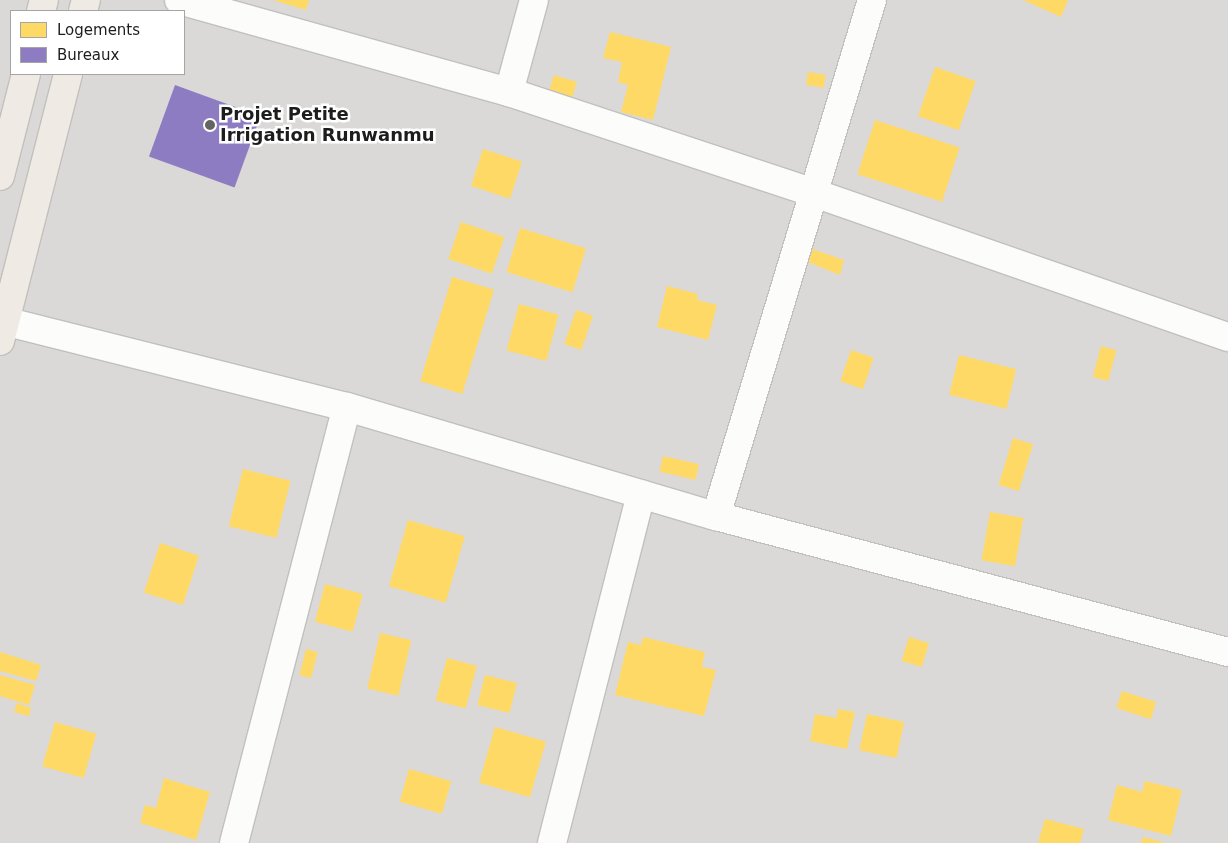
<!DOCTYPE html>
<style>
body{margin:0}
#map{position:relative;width:1228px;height:843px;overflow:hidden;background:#ebe9e6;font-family:"DejaVu Sans",sans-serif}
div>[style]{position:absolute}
.residential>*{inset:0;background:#dad9d7}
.homes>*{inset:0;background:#ffd966;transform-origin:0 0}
.offices>*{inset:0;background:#8e7cc3;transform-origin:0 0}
.roads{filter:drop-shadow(1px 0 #c1c0be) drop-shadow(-1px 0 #c1c0be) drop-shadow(0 1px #c1c0be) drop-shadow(0 -1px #c1c0be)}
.minor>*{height:28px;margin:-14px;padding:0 14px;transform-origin:14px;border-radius:14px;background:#fcfcfb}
.primary>*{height:28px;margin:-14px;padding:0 14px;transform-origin:14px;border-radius:14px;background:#efeae4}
.dots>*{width:14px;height:14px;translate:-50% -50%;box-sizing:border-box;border:2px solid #fff;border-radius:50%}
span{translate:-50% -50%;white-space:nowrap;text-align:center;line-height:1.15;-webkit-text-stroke:5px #fff;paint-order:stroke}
.poi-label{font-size:18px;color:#1d1d1d;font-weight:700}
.left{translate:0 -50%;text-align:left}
.legend{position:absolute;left:10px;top:10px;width:175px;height:65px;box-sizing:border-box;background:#fff;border:1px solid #a5a5a5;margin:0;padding:6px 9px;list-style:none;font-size:15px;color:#1d1d1d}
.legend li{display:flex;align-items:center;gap:10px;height:25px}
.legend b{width:25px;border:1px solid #a5a5a5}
</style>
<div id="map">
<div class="residential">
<i style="clip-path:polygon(evenodd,0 0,1228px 0,1228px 843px,0 843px,0 0,11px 11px,184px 11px,184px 74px,11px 74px,11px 11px)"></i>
</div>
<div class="homes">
<i style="clip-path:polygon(273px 0,309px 0,306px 10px)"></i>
<i style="clip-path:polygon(1023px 0,1068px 0,1061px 17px)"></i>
<i style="clip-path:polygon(610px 32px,671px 47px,653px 120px,621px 112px,628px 85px,618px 82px,622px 62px,603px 58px)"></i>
<i style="left:935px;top:67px;width:43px;height:52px;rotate:19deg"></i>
<i style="left:808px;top:72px;width:18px;height:13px;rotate:9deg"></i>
<i style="left:554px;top:75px;width:24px;height:23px;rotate:17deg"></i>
<i style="left:875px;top:120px;width:89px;height:57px;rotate:18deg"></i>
<i style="left:483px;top:149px;width:41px;height:39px;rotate:18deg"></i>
<i style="left:461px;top:222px;width:46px;height:39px;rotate:19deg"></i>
<i style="left:520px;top:228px;width:69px;height:46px;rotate:17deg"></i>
<i style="clip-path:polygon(809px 248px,844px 260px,840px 275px,805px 261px)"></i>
<i style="left:452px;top:277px;width:44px;height:109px;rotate:17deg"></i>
<i style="clip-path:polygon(667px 286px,698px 294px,697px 300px,717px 305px,708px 340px,657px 327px)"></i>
<i style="left:519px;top:304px;width:41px;height:48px;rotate:15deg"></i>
<i style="left:576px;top:310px;width:18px;height:36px;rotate:19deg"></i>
<i style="left:1101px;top:346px;width:16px;height:32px;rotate:15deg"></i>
<i style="left:851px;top:350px;width:24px;height:33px;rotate:19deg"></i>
<i style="left:959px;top:355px;width:59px;height:41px;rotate:14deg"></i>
<i style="left:1013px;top:438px;width:21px;height:49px;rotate:17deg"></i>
<i style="left:663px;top:456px;width:37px;height:16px;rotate:13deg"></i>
<i style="left:243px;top:469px;width:49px;height:59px;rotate:14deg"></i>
<i style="left:990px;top:512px;width:34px;height:49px;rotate:10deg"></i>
<i style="left:408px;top:520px;width:59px;height:69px;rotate:16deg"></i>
<i style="left:160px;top:543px;width:41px;height:52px;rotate:18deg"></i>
<i style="left:325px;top:584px;width:39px;height:39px;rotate:15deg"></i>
<i style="left:380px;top:633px;width:32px;height:57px;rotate:13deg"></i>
<i style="clip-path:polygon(643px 637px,705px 652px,702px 667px,716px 670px,704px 716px,615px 695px,628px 642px,641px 645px)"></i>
<i style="left:909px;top:637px;width:21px;height:25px;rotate:17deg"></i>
<i style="left:306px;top:649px;width:12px;height:27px;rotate:14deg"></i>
<i style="clip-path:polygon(0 652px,41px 665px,36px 681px,0 671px)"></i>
<i style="left:447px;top:658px;width:31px;height:44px;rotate:15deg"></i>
<i style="clip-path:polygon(0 675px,35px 685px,29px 705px,0 696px)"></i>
<i style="left:485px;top:675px;width:33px;height:31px;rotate:14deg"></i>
<i style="left:1122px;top:691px;width:36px;height:18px;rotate:18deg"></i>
<i style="clip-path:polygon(17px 703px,31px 708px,29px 716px,14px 712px)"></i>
<i style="clip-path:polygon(838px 709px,855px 712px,847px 749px,810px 741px,815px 714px,836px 718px)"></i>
<i style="left:867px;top:714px;width:38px;height:37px;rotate:12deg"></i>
<i style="left:55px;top:722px;width:43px;height:46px;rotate:16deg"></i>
<i style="left:495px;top:727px;width:53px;height:58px;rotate:16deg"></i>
<i style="left:409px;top:769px;width:44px;height:34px;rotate:16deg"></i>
<i style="clip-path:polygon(164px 778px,210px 792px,196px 840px,140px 823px,145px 805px,156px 808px)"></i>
<i style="clip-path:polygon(1145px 781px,1182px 790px,1171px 836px,1108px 820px,1117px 785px,1142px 792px)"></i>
<i style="clip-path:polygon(1045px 819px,1084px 829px,1080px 843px,1038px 843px)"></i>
<i style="clip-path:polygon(1143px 837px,1163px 842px,1163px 843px,1141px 843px)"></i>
</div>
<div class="offices">
<i style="left:175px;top:85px;width:91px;height:76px;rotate:20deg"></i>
</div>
<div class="roads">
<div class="minor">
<i style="left:179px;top:0;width:343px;rotate:15.6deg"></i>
<i style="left:509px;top:92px;width:321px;rotate:18.3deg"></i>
<i style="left:814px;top:193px;width:438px;rotate:19.2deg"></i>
<i style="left:509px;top:92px;width:95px;rotate:-74.8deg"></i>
<i style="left:0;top:320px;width:358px;rotate:14.1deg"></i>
<i style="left:347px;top:407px;width:385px;rotate:16.5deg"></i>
<i style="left:716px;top:516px;width:530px;rotate:14.88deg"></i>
<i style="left:716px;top:516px;width:539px;rotate:-73.18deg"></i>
<i style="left:234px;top:843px;width:450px;rotate:-75.5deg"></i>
<i style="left:552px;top:843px;width:360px;rotate:-75.7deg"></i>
</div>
<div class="primary">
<i style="left:41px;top:11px;width:11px;rotate:-75deg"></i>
<i style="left:83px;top:11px;width:11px;rotate:-75deg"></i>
<i style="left:0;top:176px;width:105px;rotate:-75.7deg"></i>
<i style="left:0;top:341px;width:276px;rotate:-75.7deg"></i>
</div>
</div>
<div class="dots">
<i style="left:210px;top:125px;background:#656463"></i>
</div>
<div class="poi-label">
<span class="left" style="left:220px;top:125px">Projet Petite<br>Irrigation Runwanmu</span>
</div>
<ul class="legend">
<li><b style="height:14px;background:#ffd966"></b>Logements</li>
<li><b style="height:14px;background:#8e7cc3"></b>Bureaux</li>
</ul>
</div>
